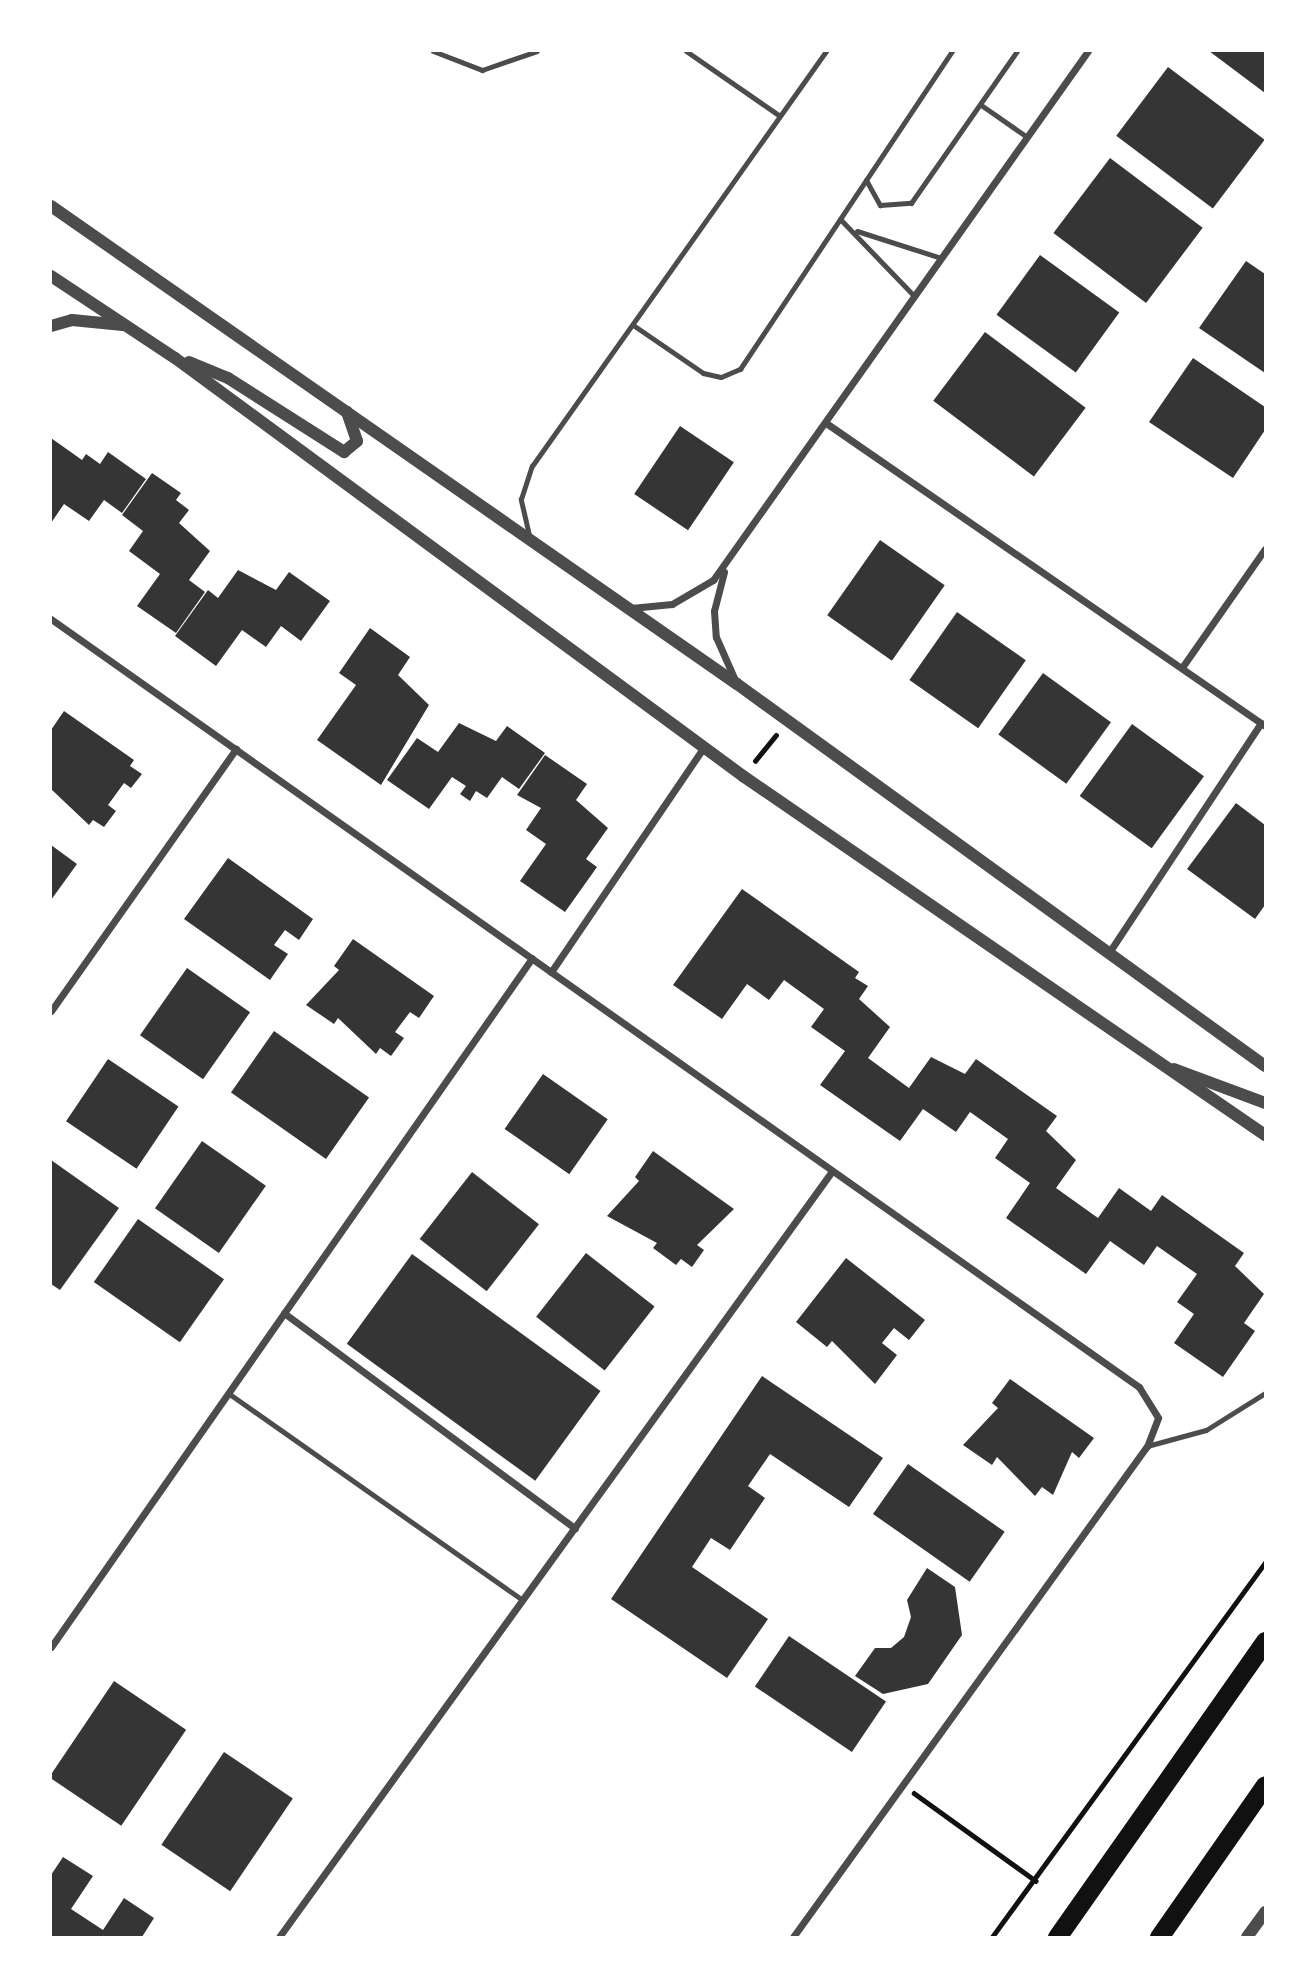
<!DOCTYPE html>
<style>
body{margin:0}
#map{position:relative;width:1316px;height:1988px;overflow:hidden;background:#fff;font-family:"Public Sans",sans-serif}
div>[style]{position:absolute}
.building>*{inset:0;background:#353535;transform-origin:0 0}
.path>*{height:4.5px;margin:-2.25px;padding:0 2.25px;transform-origin:2.25px;border-radius:2.25px;background:#111}
.service>*{height:5px;margin:-2.5px;padding:0 2.5px;transform-origin:2.5px;border-radius:2.5px;background:#4c4c4c}
.minor>*{height:7px;margin:-3.5px;padding:0 3.5px;transform-origin:3.5px;border-radius:3.5px;background:#4c4c4c}
.tertiary>*{height:12px;margin:-6px;padding:0 6px;transform-origin:6px;border-radius:6px;background:#4c4c4c}
.trunk>*{height:19px;margin:-9.5px;padding:0 9.5px;transform-origin:9.5px;border-radius:9.5px;background:#111}
span{translate:-50% -50%;white-space:nowrap;text-align:center;line-height:1.15;-webkit-text-stroke:5px #fff;paint-order:stroke}
.frame{position:absolute;inset:0;border:52px solid #fff;pointer-events:none}
</style>
<div id="map">
<div class="building">
<i style="clip-path:polygon(1209px 51px,1265px 51px,1265px 93px)"></i>
<i style="left:1168px;top:67px;width:121px;height:86px;rotate:37deg"></i>
<i style="left:1110px;top:158px;width:116px;height:94px;rotate:37deg"></i>
<i style="left:1040px;top:255px;width:98px;height:74px;rotate:36deg"></i>
<i style="clip-path:polygon(1246px 261px,1265px 274px,1265px 373px,1199px 328px)"></i>
<i style="left:985px;top:332px;width:126px;height:86px;rotate:37deg"></i>
<i style="clip-path:polygon(1193px 358px,1265px 407px,1265px 430px,1233px 478px,1149px 422px)"></i>
<i style="left:680px;top:426px;width:65px;height:82px;rotate:34deg"></i>
<i style="clip-path:polygon(51px 438px,82px 460px,86px 454px,100px 464px,108px 452px,146px 479px,122px 513px,104px 500px,89px 521px,64px 504px,51px 523px)"></i>
<i style="clip-path:polygon(152px 473px,181px 493px,176px 500px,189px 510px,179px 523px,210px 551px,189px 580px,205px 592px,176px 633px,137px 606px,160px 574px,129px 551px,143px 531px,122px 515px)"></i>
<i style="left:880px;top:540px;width:79px;height:92px;rotate:35deg"></i>
<i style="clip-path:polygon(238px 570px,276px 590px,289px 572px,330px 601px,301px 641px,281px 626px,266px 647px,242px 630px,216px 666px,175px 636px,208px 590px,218px 598px)"></i>
<i style="left:957px;top:612px;width:84px;height:83px;rotate:35deg"></i>
<i style="clip-path:polygon(370px 628px,410px 657px,398px 675px,429px 705px,381px 785px,317px 740px,356px 685px,339px 673px)"></i>
<i style="left:1043px;top:673px;width:84px;height:76px;rotate:36deg"></i>
<i style="clip-path:polygon(64px 711px,134px 760px,130px 766px,142px 774px,131px 788px,124px 783px,108px 805px,116px 811px,104px 827px,93px 820px,89px 825px,51px 789px,51px 730px)"></i>
<i style="clip-path:polygon(459px 723px,496px 741px,507px 726px,545px 753px,519px 789px,502px 777px,487px 798px,476px 791px,470px 801px,460px 794px,466px 786px,452px 777px,429px 809px,387px 780px,417px 738px,438px 752px)"></i>
<i style="left:1132px;top:724px;width:89px;height:89px;rotate:36deg"></i>
<i style="clip-path:polygon(545px 755px,587px 784px,576px 800px,608px 828px,586px 859px,597px 867px,565px 912px,520px 881px,546px 844px,526px 830px,541px 808px,517px 795px)"></i>
<i style="clip-path:polygon(1236px 803px,1265px 825px,1265px 905px,1255px 919px,1187px 869px)"></i>
<i style="clip-path:polygon(51px 845px,77px 864px,51px 900px)"></i>
<i style="clip-path:polygon(228px 858px,313px 919px,299px 940px,285px 930px,274px 945px,288px 954px,270px 980px,184px 919px)"></i>
<i style="clip-path:polygon(742px 889px,859px 972px,855px 978px,868px 986px,859px 999px,890px 1027px,868px 1058px,909px 1088px,931px 1057px,965px 1074px,976px 1059px,1057px 1116px,1046px 1131px,1076px 1160px,1056px 1188px,1098px 1218px,1119px 1188px,1151px 1211px,1162px 1195px,1244px 1253px,1235px 1266px,1264px 1294px,1244px 1323px,1255px 1331px,1223px 1377px,1174px 1343px,1194px 1314px,1177px 1302px,1197px 1274px,1157px 1246px,1144px 1265px,1110px 1241px,1086px 1274px,1006px 1218px,1030px 1183px,995px 1158px,1008px 1139px,970px 1112px,956px 1132px,923px 1109px,900px 1141px,820px 1085px,845px 1051px,811px 1027px,824px 1009px,784px 980px,769px 1000px,747px 984px,722px 1019px,673px 985px)"></i>
<i style="clip-path:polygon(353px 939px,434px 996px,419px 1018px,410px 1012px,395px 1032px,404px 1038px,391px 1056px,380px 1048px,376px 1054px,338px 1018px,334px 1024px,306px 1005px,339px 970px,334px 966px)"></i>
<i style="left:187px;top:968px;width:77px;height:82px;rotate:35deg"></i>
<i style="left:274px;top:1031px;width:116px;height:75px;rotate:35deg"></i>
<i style="left:108px;top:1059px;width:85px;height:75px;rotate:34deg"></i>
<i style="left:543px;top:1074px;width:79px;height:67px;rotate:35deg"></i>
<i style="left:202px;top:1141px;width:78px;height:82px;rotate:35deg"></i>
<i style="clip-path:polygon(653px 1151px,734px 1209px,697px 1245px,704px 1250px,692px 1267px,681px 1259px,676px 1265px,653px 1248px,657px 1243px,607px 1216px,639px 1181px,635px 1177px)"></i>
<i style="clip-path:polygon(51px 1160px,119px 1208px,60px 1290px,51px 1284px)"></i>
<i style="left:472px;top:1172px;width:85px;height:85px;rotate:38deg"></i>
<i style="left:138px;top:1219px;width:105px;height:77px;rotate:35deg"></i>
<i style="left:586px;top:1253px;width:87px;height:81px;rotate:38deg"></i>
<i style="left:412px;top:1254px;width:233px;height:111px;rotate:36deg"></i>
<i style="clip-path:polygon(846px 1258px,925px 1320px,909px 1340px,894px 1328px,882px 1343px,897px 1355px,875px 1384px,832px 1341px,827px 1347px,796px 1322px)"></i>
<i style="clip-path:polygon(762px 1376px,883px 1458px,849px 1507px,770px 1454px,748px 1486px,765px 1498px,730px 1550px,711px 1538px,692px 1567px,768px 1619px,727px 1678px,611px 1599px)"></i>
<i style="clip-path:polygon(1010px 1379px,1094px 1438px,1079px 1458px,1072px 1452px,1053px 1495px,1042px 1487px,1035px 1496px,997px 1457px,992px 1465px,963px 1445px,998px 1408px,992px 1403px)"></i>
<i style="left:908px;top:1464px;width:118px;height:61px;rotate:35deg"></i>
<i style="clip-path:polygon(927px 1568px,955px 1587px,962px 1635px,928px 1684px,883px 1694px,855px 1676px,875px 1648px,891px 1648px,904px 1637px,911px 1617px,907px 1600px)"></i>
<i style="left:789px;top:1636px;width:117px;height:61px;rotate:34deg"></i>
<i style="left:114px;top:1681px;width:87px;height:116px;rotate:34deg"></i>
<i style="left:224px;top:1752px;width:83px;height:112px;rotate:34deg"></i>
<i style="clip-path:polygon(63px 1857px,93px 1876px,71px 1909px,103px 1930px,124px 1898px,154px 1918px,142px 1937px,51px 1937px,51px 1875px)"></i>
</div>
<div class="path">
<i style="left:755px;top:761px;width:33px;rotate:-51deg"></i>
<i style="left:914px;top:1793px;width:150px;rotate:35.8deg"></i>
<i style="left:992px;top:1937px;width:463px;rotate:-53.9deg"></i>
</div>
<div class="service">
<i style="left:433px;top:51px;width:53px;rotate:21.2deg"></i>
<i style="left:482px;top:70px;width:58px;rotate:-19.1deg"></i>
<i style="left:686px;top:51px;width:114px;rotate:34.7deg"></i>
<i style="left:981px;top:105px;width:56px;rotate:34.8deg"></i>
<i style="left:866px;top:180px;width:29px;rotate:61deg"></i>
<i style="left:880px;top:205px;width:31px;rotate:-4deg"></i>
<i style="left:911px;top:203px;width:185px;rotate:-55.1deg"></i>
<i style="left:840px;top:219px;width:107px;rotate:46.1deg"></i>
<i style="left:857px;top:231px;width:88px;rotate:17.8deg"></i>
<i style="left:633px;top:325px;width:85px;rotate:34.4deg"></i>
<i style="left:703px;top:373px;width:18px;rotate:13deg"></i>
<i style="left:721px;top:377px;width:21px;rotate:-23deg"></i>
<i style="left:740px;top:369px;width:382px;rotate:-56.3deg"></i>
<i style="left:529px;top:535px;width:37px;rotate:-103deg"></i>
<i style="left:521px;top:499px;width:35px;rotate:-72deg"></i>
<i style="left:532px;top:466px;width:509px;rotate:-54.68deg"></i>
<i style="left:228px;top:1393px;width:360px;rotate:35.1deg"></i>
<i style="left:1147px;top:1446px;width:61px;rotate:-15.2deg"></i>
<i style="left:1206px;top:1430px;width:70px;rotate:-32.1deg"></i>
</div>
<div class="minor">
<i style="left:826px;top:423px;width:533px;rotate:34.61deg"></i>
<i style="left:724px;top:572px;width:40px;rotate:104.4deg"></i>
<i style="left:714px;top:611px;width:26px;rotate:86deg"></i>
<i style="left:716px;top:637px;width:47px;rotate:66.2deg"></i>
<i style="left:631px;top:608px;width:41px;rotate:-5.6deg"></i>
<i style="left:672px;top:604px;width:48px;rotate:-30.3deg"></i>
<i style="left:713px;top:580px;width:648px;rotate:-54.67deg"></i>
<i style="left:51px;top:619px;width:1332px;rotate:35.22deg"></i>
<i style="left:1139px;top:1387px;width:36px;rotate:58deg"></i>
<i style="left:1158px;top:1418px;width:30px;rotate:111deg"></i>
<i style="left:1147px;top:1446px;width:605px;rotate:125.79deg"></i>
<i style="left:1183px;top:666px;width:143px;rotate:-55deg"></i>
<i style="left:1108px;top:954px;width:277px;rotate:-56.5deg"></i>
<i style="left:551px;top:972px;width:272px;rotate:-55.8deg"></i>
<i style="left:51px;top:1011px;width:321px;rotate:-54.8deg"></i>
<i style="left:284px;top:1313px;width:362px;rotate:36.5deg"></i>
<i style="left:51px;top:1647px;width:840px;rotate:-55.08deg"></i>
<i style="left:279px;top:1937px;width:945px;rotate:-54.17deg"></i>
</div>
<div class="tertiary">
<i style="left:51px;top:206px;width:836px;rotate:34.87deg"></i>
<i style="left:737px;top:684px;width:652px;rotate:35.89deg"></i>
<i style="left:51px;top:276px;width:149px;rotate:33.5deg"></i>
<i style="left:175px;top:358px;width:705px;rotate:36.35deg"></i>
<i style="left:743px;top:776px;width:634px;rotate:34.52deg"></i>
<i style="left:51px;top:326px;width:22px;rotate:-16deg"></i>
<i style="left:72px;top:320px;width:51px;rotate:5.6deg"></i>
<i style="left:189px;top:362px;width:42px;rotate:22.3deg"></i>
<i style="left:228px;top:378px;width:138px;rotate:32.5deg"></i>
<i style="left:344px;top:452px;width:17px;rotate:-40deg"></i>
<i style="left:357px;top:441px;width:31px;rotate:-109deg"></i>
<i style="left:1174px;top:1069px;width:97px;rotate:20.5deg"></i>
<i style="left:1247px;top:1937px;width:31px;rotate:-54deg"></i>
</div>
<div class="trunk">
<i style="left:1057px;top:1937px;width:362px;rotate:-54.9deg"></i>
<i style="left:1159px;top:1937px;width:185px;rotate:-55.1deg"></i>
</div>
<div class="frame"></div>
</div>
